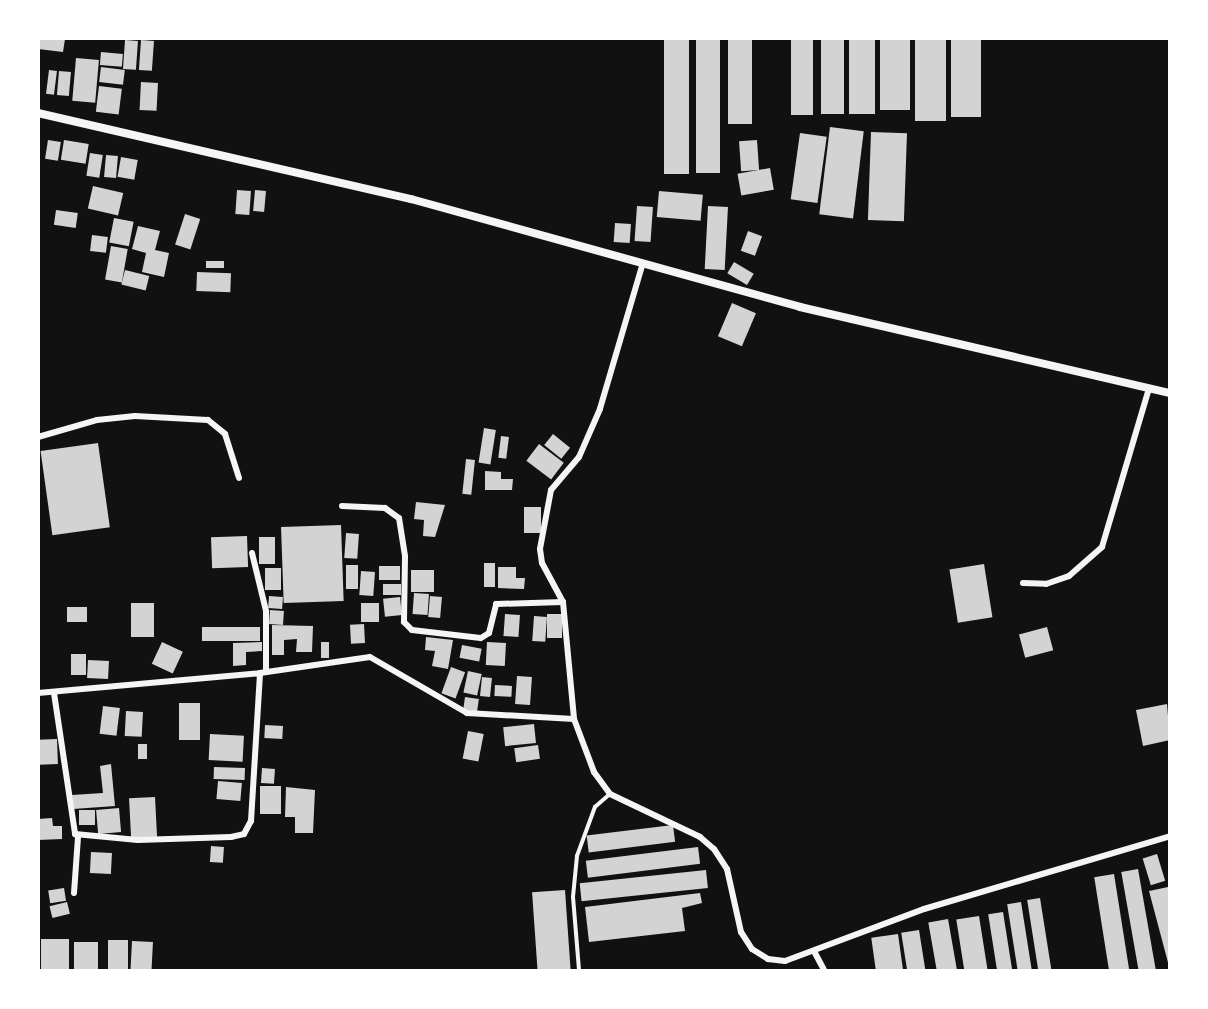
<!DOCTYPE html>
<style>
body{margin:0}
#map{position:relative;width:1208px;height:1009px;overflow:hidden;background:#111;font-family:Raleway,sans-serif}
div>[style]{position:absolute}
.building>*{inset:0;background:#d3d3d3;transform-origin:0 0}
.service>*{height:3.5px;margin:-1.75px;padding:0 1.75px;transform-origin:1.75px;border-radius:1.75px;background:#f5f5f5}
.minor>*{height:6px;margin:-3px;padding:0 3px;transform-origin:3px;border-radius:3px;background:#f5f5f5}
.tertiary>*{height:8px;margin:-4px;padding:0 4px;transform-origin:4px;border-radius:4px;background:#f5f5f5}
span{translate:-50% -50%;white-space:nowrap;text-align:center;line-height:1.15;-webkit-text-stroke:7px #fff;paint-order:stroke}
.frame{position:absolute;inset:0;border:40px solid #fff;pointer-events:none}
</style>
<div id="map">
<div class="building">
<i style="clip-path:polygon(38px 38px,65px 39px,63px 52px,38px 49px)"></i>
<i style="left:664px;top:38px;width:25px;height:136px"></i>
<i style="left:696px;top:38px;width:24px;height:135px"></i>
<i style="left:728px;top:38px;width:24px;height:86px"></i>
<i style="left:791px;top:38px;width:22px;height:77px"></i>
<i style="left:821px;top:38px;width:23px;height:76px"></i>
<i style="left:849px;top:38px;width:26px;height:76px"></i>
<i style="left:880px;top:38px;width:30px;height:72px"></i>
<i style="left:915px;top:38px;width:31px;height:83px"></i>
<i style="left:951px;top:38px;width:30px;height:79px"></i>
<i style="left:125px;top:40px;width:13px;height:29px;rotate:4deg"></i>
<i style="left:141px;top:40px;width:13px;height:30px;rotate:4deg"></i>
<i style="left:101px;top:52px;width:22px;height:13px;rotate:5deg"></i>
<i style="left:76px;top:58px;width:23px;height:43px;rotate:5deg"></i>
<i style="left:101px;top:67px;width:24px;height:15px;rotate:7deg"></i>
<i style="left:49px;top:70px;width:8px;height:24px;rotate:7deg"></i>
<i style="left:59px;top:71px;width:12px;height:24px;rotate:5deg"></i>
<i style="left:141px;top:82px;width:17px;height:28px;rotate:3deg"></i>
<i style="left:99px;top:86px;width:23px;height:26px;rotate:7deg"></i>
<i style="left:830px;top:127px;width:34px;height:88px;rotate:7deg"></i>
<i style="left:871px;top:132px;width:36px;height:88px;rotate:2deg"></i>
<i style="left:800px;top:133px;width:27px;height:67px;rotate:8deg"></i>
<i style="left:48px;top:140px;width:13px;height:19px;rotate:9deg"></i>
<i style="left:64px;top:140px;width:25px;height:20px;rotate:9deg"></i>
<i style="left:757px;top:140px;width:30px;height:18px;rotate:86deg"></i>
<i style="left:90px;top:153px;width:13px;height:23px;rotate:9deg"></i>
<i style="left:106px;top:155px;width:12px;height:22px;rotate:5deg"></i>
<i style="left:121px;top:157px;width:17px;height:20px;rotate:10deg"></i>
<i style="left:770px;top:168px;width:22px;height:33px;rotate:80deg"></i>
<i style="left:93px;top:186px;width:31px;height:23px;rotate:13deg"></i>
<i style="left:237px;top:190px;width:14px;height:24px;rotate:4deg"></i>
<i style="left:255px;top:190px;width:11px;height:21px;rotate:5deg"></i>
<i style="left:659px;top:191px;width:44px;height:26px;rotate:5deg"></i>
<i style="left:637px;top:206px;width:16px;height:35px;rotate:4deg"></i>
<i style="left:708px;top:206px;width:20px;height:63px;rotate:3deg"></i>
<i style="left:56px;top:210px;width:22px;height:15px;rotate:8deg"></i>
<i style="left:185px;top:214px;width:16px;height:32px;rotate:18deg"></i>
<i style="left:114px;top:218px;width:20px;height:25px;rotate:11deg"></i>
<i style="left:615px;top:223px;width:16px;height:19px;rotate:4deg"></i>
<i style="clip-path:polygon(138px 226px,160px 231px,155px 250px,169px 253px,164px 277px,142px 272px,146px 253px,132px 249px)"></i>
<i style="left:748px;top:231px;width:15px;height:21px;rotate:20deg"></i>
<i style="left:92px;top:235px;width:16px;height:16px;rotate:7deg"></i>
<i style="left:111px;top:246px;width:17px;height:34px;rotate:10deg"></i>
<i style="left:206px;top:261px;width:18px;height:7px"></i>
<i style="left:734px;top:262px;width:23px;height:13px;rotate:31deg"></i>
<i style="left:125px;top:270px;width:25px;height:15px;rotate:14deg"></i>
<i style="left:197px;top:272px;width:34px;height:19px;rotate:2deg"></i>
<i style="left:732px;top:303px;width:26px;height:36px;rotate:23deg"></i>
<i style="left:484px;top:428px;width:12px;height:35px;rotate:9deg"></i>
<i style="left:553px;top:434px;width:22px;height:14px;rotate:39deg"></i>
<i style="left:501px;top:436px;width:8px;height:22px;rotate:7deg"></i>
<i style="left:98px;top:443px;width:85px;height:58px;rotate:82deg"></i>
<i style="left:539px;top:444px;width:31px;height:21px;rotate:37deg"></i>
<i style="left:466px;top:459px;width:9px;height:35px;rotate:6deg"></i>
<i style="clip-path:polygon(485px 471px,501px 472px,501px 479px,513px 479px,512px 490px,485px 490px)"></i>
<i style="clip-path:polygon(416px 502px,445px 505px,435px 537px,423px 536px,424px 520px,414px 519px)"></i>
<i style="left:524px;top:507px;width:17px;height:26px"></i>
<i style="left:341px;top:525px;width:76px;height:60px;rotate:88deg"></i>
<i style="left:346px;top:533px;width:13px;height:25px;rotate:4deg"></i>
<i style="left:247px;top:536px;width:31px;height:36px;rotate:88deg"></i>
<i style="left:259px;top:537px;width:16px;height:27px"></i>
<i style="left:484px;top:563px;width:11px;height:24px"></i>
<i style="left:984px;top:564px;width:54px;height:35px;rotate:81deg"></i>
<i style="left:346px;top:565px;width:12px;height:24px"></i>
<i style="left:379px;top:566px;width:21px;height:14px"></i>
<i style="clip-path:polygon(498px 567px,516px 567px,516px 578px,525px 578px,524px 589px,498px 588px)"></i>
<i style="left:265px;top:568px;width:16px;height:22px"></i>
<i style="left:411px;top:570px;width:23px;height:22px"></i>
<i style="left:361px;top:571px;width:14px;height:24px;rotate:4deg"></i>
<i style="left:383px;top:584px;width:18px;height:11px"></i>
<i style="left:414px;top:593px;width:15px;height:21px;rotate:4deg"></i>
<i style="left:269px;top:596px;width:14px;height:12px;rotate:4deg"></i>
<i style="left:430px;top:596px;width:12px;height:21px;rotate:5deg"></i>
<i style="left:400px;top:597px;width:18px;height:17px;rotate:84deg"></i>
<i style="left:154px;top:603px;width:34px;height:23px;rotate:90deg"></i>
<i style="left:379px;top:603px;width:19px;height:18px;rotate:90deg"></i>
<i style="left:67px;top:607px;width:20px;height:15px"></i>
<i style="left:270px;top:610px;width:14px;height:14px;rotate:4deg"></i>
<i style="left:505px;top:614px;width:15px;height:22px;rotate:4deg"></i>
<i style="left:547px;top:614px;width:15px;height:24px"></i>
<i style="left:534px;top:616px;width:13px;height:25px;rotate:4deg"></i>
<i style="left:364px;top:624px;width:19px;height:14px;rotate:87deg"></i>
<i style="clip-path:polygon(272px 625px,313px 626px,312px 652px,296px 652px,297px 639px,284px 640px,284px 655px,272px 655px)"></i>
<i style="left:260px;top:627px;width:14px;height:58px;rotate:90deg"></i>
<i style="left:1047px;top:627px;width:24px;height:29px;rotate:75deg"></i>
<i style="clip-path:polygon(426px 637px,453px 640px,448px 669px,432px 666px,435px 651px,425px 650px)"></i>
<i style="left:162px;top:642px;width:23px;height:24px;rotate:25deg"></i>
<i style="clip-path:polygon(262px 642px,262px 651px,246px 652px,246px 665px,233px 666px,233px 643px)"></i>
<i style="left:321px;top:642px;width:8px;height:16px"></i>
<i style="left:487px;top:642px;width:19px;height:23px;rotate:3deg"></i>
<i style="left:462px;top:645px;width:20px;height:13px;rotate:11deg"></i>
<i style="left:71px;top:654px;width:15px;height:21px"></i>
<i style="left:88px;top:660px;width:21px;height:18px;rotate:3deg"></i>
<i style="left:451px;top:667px;width:15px;height:28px;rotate:20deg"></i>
<i style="left:468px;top:671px;width:14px;height:22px;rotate:12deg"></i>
<i style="left:517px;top:676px;width:15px;height:28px;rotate:4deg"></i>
<i style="left:482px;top:677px;width:10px;height:19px;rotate:6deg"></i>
<i style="left:495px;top:685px;width:17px;height:11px;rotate:3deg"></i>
<i style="left:465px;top:697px;width:14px;height:13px;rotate:8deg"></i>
<i style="left:179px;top:703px;width:21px;height:37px"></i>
<i style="clip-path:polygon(1167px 704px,1170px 740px,1143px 746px,1136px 710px)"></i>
<i style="left:103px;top:706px;width:17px;height:28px;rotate:7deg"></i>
<i style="left:126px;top:711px;width:17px;height:25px;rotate:3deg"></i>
<i style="left:534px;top:724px;width:19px;height:31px;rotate:84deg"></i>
<i style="left:265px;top:725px;width:18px;height:13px;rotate:3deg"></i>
<i style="left:468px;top:731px;width:16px;height:28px;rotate:11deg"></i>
<i style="left:210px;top:734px;width:34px;height:26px;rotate:3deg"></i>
<i style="left:57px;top:739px;width:25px;height:19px;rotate:88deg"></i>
<i style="left:138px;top:744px;width:9px;height:15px"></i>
<i style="left:538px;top:745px;width:14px;height:24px;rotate:82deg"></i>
<i style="clip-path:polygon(111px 764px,115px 806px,73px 809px,72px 795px,103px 793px,100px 766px)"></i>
<i style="left:214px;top:767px;width:31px;height:12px;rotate:2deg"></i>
<i style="left:262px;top:768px;width:13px;height:15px;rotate:4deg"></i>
<i style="left:218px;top:781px;width:24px;height:18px;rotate:5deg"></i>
<i style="left:260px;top:786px;width:21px;height:28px"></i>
<i style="clip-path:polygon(286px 787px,315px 790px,313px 833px,295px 833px,295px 817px,285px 817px)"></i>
<i style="left:155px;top:797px;width:40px;height:26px;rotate:87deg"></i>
<i style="left:119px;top:808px;width:24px;height:23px;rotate:85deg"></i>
<i style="left:79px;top:810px;width:16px;height:15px"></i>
<i style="clip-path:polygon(52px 818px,53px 826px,62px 826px,62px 839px,38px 840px,38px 819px)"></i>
<i style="left:673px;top:825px;width:17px;height:87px;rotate:83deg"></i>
<i style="left:211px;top:846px;width:13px;height:16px;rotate:4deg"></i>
<i style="left:698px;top:847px;width:17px;height:113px;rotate:83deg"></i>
<i style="left:91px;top:852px;width:21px;height:21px;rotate:3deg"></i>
<i style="left:1157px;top:854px;width:28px;height:15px;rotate:73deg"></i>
<i style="left:1138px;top:869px;width:103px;height:17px;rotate:80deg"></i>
<i style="left:706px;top:870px;width:18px;height:127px;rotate:84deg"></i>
<i style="left:1114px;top:874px;width:97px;height:20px;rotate:81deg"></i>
<i style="clip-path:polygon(1168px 887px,1170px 894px,1170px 970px,1149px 891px)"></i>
<i style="left:64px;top:888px;width:13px;height:16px;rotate:81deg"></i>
<i style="left:565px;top:890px;width:80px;height:33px;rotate:86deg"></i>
<i style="clip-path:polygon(700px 893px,702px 903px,682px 908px,685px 931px,589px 942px,585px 907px)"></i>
<i style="left:1040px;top:898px;width:73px;height:13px;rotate:81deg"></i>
<i style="left:67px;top:902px;width:12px;height:18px;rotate:76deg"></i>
<i style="left:1021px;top:902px;width:69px;height:14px;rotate:81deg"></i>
<i style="left:1003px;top:912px;width:59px;height:15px;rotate:81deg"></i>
<i style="left:979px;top:916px;width:55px;height:23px;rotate:81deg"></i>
<i style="left:948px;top:919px;width:52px;height:20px;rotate:80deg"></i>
<i style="left:919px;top:930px;width:40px;height:18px;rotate:81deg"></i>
<i style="left:898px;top:934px;width:36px;height:27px;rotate:82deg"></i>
<i style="left:41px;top:939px;width:28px;height:31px"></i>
<i style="left:108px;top:940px;width:20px;height:30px"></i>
<i style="left:132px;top:941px;width:21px;height:29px;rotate:3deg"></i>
<i style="left:74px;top:942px;width:24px;height:28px"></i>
</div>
<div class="service">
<i style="left:579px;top:970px;width:73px;rotate:-94.7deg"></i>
<i style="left:573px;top:897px;width:41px;rotate:-84.4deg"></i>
<i style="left:577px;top:856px;width:52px;rotate:-69.8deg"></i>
<i style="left:595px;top:807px;width:20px;rotate:-41deg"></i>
</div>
<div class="minor">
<i style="left:642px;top:266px;width:149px;rotate:106.4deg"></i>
<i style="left:600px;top:409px;width:52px;rotate:113.6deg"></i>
<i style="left:579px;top:457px;width:43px;rotate:130.3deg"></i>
<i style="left:551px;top:490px;width:60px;rotate:100.6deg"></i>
<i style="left:540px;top:549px;width:14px;rotate:82deg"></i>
<i style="left:542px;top:563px;width:44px;rotate:61.7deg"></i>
<i style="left:563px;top:602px;width:118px;rotate:84.6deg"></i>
<i style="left:574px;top:719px;width:57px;rotate:69.3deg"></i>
<i style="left:594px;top:772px;width:27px;rotate:54deg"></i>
<i style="left:610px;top:794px;width:100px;rotate:25.5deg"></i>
<i style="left:700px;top:837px;width:18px;rotate:41deg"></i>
<i style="left:714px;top:849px;width:24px;rotate:57deg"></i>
<i style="left:727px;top:869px;width:65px;rotate:77.5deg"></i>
<i style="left:741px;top:932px;width:20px;rotate:57deg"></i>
<i style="left:752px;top:949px;width:19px;rotate:32deg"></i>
<i style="left:768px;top:959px;width:17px;rotate:7deg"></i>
<i style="left:785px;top:961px;width:148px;rotate:-20.5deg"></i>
<i style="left:924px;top:909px;width:257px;rotate:-16.5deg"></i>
<i style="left:38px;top:437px;width:61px;rotate:-16.1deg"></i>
<i style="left:97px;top:420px;width:38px;rotate:-6deg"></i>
<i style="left:135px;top:416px;width:73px;rotate:3.1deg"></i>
<i style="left:208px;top:420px;width:22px;rotate:39deg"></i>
<i style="left:225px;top:434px;width:46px;rotate:72.3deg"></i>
<i style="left:342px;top:506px;width:43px;rotate:2.7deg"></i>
<i style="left:385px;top:508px;width:17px;rotate:36deg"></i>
<i style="left:399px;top:518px;width:39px;rotate:81deg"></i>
<i style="left:405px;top:557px;width:65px;rotate:90.9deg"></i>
<i style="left:404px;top:622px;width:11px;rotate:45deg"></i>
<i style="left:412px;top:630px;width:69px;rotate:6.6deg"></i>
<i style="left:481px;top:638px;width:9px;rotate:-32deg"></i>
<i style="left:489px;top:633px;width:30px;rotate:-76deg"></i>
<i style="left:496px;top:604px;width:67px;rotate:-1.7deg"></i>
<i style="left:252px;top:553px;width:60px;rotate:76.4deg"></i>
<i style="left:266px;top:611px;width:60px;rotate:90deg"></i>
<i style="left:1023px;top:583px;width:23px;rotate:2deg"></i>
<i style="left:1046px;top:584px;width:24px;rotate:-19deg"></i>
<i style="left:1069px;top:576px;width:44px;rotate:-41.3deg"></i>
<i style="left:1102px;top:547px;width:166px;rotate:-73.5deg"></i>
<i style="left:38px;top:693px;width:223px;rotate:-5.1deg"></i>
<i style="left:260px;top:673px;width:111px;rotate:-8.3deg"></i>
<i style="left:370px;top:657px;width:112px;rotate:30deg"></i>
<i style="left:467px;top:713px;width:107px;rotate:3.2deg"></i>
<i style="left:54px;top:693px;width:143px;rotate:81.5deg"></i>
<i style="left:75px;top:834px;width:63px;rotate:5.4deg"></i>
<i style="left:138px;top:840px;width:93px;rotate:-1.8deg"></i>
<i style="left:231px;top:837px;width:13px;rotate:-13deg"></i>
<i style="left:244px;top:834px;width:15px;rotate:-62deg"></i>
<i style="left:251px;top:821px;width:148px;rotate:-86.5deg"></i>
<i style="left:74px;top:893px;width:56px;rotate:-85.9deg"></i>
<i style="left:815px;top:953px;width:19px;rotate:62deg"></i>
</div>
<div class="tertiary">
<i style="left:38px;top:113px;width:383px;rotate:13deg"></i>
<i style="left:411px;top:199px;width:404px;rotate:15.5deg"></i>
<i style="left:800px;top:307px;width:380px;rotate:13.1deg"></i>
</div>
<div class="frame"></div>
</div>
